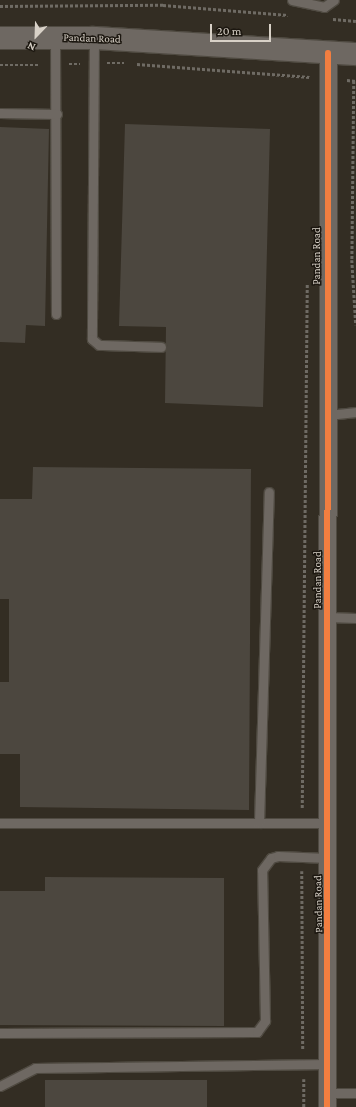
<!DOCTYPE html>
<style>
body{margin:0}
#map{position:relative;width:356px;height:1107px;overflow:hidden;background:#332d23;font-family:"Crimson Pro",serif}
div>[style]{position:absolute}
.building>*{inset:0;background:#4c473f;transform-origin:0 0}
.path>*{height:2.5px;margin-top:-1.25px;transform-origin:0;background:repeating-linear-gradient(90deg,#6f6b64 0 3px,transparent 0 5px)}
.roads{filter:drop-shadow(1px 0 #4f4a41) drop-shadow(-1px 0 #4f4a41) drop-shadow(0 1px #4f4a41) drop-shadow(0 -1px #4f4a41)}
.lane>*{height:9px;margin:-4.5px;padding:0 4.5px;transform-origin:4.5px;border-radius:4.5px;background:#6e6862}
.street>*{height:17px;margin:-8.5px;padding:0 8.5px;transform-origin:8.5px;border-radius:8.5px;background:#6e6862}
.secondary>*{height:22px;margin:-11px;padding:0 11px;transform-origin:11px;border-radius:11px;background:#6e6862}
.cycleway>*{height:6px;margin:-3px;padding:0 3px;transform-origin:3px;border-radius:3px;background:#f27e40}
span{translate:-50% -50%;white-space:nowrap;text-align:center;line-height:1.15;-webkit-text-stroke:3px #1c1710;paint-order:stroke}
.street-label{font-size:11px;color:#d8d1c7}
.north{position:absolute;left:16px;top:16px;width:40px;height:40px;-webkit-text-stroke:3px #1c1710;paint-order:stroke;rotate:203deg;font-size:11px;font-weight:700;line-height:16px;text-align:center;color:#d8d1c7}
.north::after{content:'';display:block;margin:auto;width:14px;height:18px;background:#d8d1c7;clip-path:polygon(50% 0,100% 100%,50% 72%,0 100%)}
.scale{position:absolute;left:210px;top:24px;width:61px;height:18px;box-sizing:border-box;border:2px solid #d8d1c7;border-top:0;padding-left:5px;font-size:12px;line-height:14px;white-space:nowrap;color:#d8d1c7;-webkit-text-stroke:3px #1c1710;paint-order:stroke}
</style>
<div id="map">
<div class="building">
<i style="clip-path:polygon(125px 124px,270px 129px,263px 407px,165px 403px,166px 327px,119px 326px)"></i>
<i style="clip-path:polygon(0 127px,49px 129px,45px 326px,26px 325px,25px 343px,0 342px)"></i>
<i style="clip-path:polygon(33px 467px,251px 469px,249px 810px,20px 807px,20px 754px,0 754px,0 682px,9px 682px,9px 599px,0 599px,0 499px,32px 499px)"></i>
<i style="clip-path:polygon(45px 877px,224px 878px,224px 1026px,0 1025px,0 891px,45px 891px)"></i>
<i style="left:45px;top:1080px;width:162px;height:27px"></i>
</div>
<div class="path">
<i style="left:0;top:6px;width:163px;rotate:-0.4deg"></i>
<i style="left:163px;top:5px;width:125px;rotate:4.6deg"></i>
<i style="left:333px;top:19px;width:23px;rotate:5deg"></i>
<i style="left:107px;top:63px;width:17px"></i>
<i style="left:69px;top:64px;width:11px"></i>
<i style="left:137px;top:64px;width:173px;rotate:4.3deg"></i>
<i style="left:0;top:65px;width:40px"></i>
<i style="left:347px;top:80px;width:9px;rotate:6deg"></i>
<i style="left:354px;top:81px;width:179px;rotate:90.6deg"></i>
<i style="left:352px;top:260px;width:65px;rotate:86.5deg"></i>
<i style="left:302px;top:808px;width:525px;rotate:-89.45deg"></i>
<i style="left:302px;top:871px;width:179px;rotate:89.7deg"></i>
<i style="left:304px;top:1079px;width:28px;rotate:90deg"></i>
</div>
<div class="roads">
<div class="lane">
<i style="left:292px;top:0;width:33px;rotate:12deg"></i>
<i style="left:324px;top:7px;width:12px;rotate:-35deg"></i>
<i style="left:55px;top:37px;width:277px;rotate:89.8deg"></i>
<i style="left:94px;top:38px;width:301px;rotate:90.4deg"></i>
<i style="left:92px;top:339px;width:9px;rotate:41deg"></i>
<i style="left:99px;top:345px;width:62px;rotate:1.8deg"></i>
<i style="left:0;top:113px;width:57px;rotate:1deg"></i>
<i style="left:328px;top:415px;width:28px;rotate:-6deg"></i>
<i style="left:327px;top:617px;width:29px;rotate:2deg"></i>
<i style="left:0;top:823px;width:327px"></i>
<i style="left:259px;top:823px;width:331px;rotate:-88.3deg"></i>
<i style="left:0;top:1033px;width:257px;rotate:-0.2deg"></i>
<i style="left:257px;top:1032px;width:14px;rotate:-54deg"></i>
<i style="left:265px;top:1021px;width:151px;rotate:-91.1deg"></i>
<i style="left:262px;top:870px;width:15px;rotate:-53deg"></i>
<i style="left:271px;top:858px;width:7px;rotate:-16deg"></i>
<i style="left:278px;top:856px;width:49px;rotate:2.3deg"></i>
<i style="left:0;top:1086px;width:39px;rotate:-27deg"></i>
<i style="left:35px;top:1068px;width:292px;rotate:-0.8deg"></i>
<i style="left:327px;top:1093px;width:29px"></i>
</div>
<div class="street">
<i style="left:327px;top:1107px;width:1054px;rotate:-89.95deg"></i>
</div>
<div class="secondary">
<i style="left:0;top:38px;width:94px"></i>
<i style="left:94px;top:38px;width:262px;rotate:3.5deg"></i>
</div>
</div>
<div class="cycleway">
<i style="left:327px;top:1107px;width:1054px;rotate:-89.95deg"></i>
</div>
<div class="street-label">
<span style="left:92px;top:38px;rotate:2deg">Pandan Road</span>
<span style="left:316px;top:256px;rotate:-90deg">Pandan Road</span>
<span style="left:317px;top:580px;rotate:-90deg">Pandan Road</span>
<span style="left:318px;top:904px;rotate:-91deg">Pandan Road</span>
</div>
<div class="north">N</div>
<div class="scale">20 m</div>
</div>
